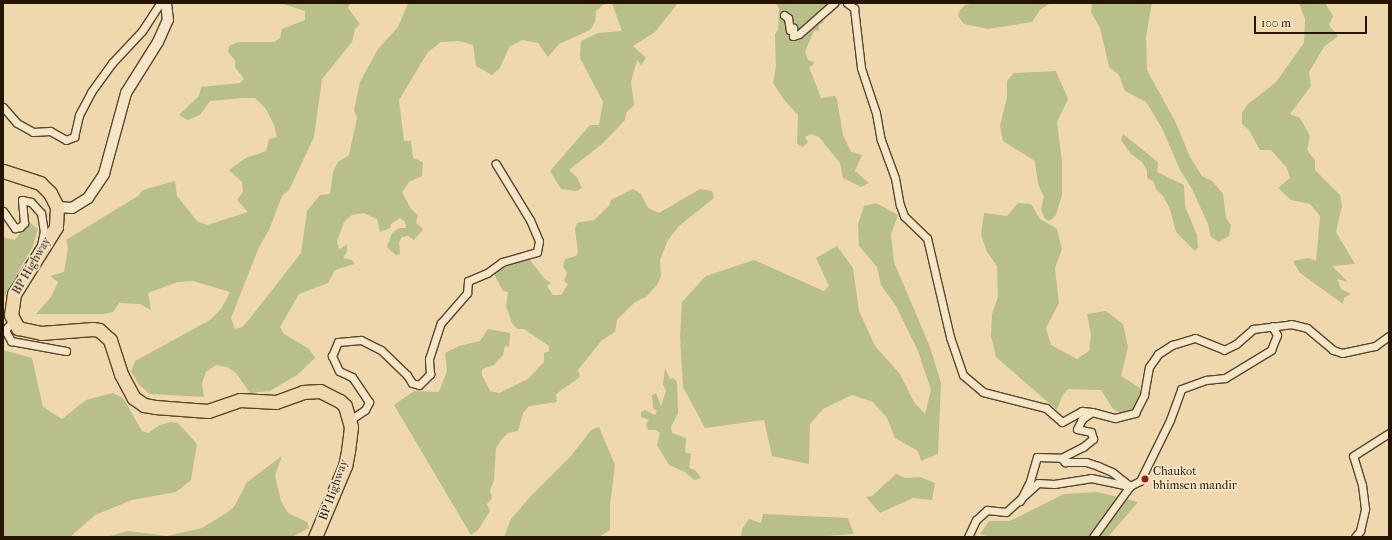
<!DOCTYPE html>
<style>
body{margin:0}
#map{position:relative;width:1392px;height:540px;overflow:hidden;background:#efd8ae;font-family:"IM FELL French Canon",serif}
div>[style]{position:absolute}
.green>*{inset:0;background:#b9bf8a}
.roads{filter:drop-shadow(1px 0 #58462c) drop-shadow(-1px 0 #58462c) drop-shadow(0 1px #58462c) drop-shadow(0 -1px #58462c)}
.street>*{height:7px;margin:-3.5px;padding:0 3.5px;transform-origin:3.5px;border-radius:3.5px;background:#f5e6ca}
.secondary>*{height:10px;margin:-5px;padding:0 5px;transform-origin:5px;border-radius:5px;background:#f5e6ca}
.highway>*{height:13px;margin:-6.5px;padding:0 6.5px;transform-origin:6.5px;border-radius:6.5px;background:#efd8ae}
.dots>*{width:11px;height:11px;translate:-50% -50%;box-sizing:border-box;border:2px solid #f5e6ca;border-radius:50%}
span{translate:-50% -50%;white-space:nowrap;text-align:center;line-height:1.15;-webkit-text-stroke:3.5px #f5e6ca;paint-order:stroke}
.street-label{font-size:12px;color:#251500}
.poi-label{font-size:12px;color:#251500}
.left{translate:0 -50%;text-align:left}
.frame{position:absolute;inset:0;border:4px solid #251500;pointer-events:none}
.scale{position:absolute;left:1254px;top:16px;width:113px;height:18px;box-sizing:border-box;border:2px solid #251500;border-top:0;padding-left:5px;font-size:12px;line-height:14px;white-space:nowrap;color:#251500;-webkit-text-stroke:3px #f5e6ca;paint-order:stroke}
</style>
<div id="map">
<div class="green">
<i style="clip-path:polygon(280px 3px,350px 3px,348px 8px,360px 24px,355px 29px,352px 42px,322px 79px,314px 137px,289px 190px,282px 196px,269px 230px,259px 247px,231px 318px,235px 329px,242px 327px,247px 322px,301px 253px,307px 211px,320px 195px,330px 194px,333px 172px,338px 162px,349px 155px,357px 118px,354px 110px,360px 82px,378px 49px,398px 27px,408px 3px,606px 3px,596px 11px,595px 22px,590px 30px,559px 44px,548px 57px,538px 43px,522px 40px,509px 47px,500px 68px,492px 75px,476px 66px,473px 45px,460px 41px,441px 42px,428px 52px,399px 100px,404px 141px,411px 141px,413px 158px,423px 162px,422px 176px,409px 182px,402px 192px,411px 209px,418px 215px,416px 223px,423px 229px,414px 240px,408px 236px,402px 237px,399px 242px,400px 254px,396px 255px,387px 247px,392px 233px,399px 228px,406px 228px,405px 222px,400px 218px,391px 224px,390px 228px,380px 232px,377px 219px,363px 213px,352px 215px,344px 222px,337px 241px,339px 249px,347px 245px,347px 252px,343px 258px,352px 260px,355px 264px,335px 270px,328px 283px,299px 294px,280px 327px,284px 334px,309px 349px,315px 358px,297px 375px,270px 391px,250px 393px,236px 373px,227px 367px,216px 365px,206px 372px,202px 383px,204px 397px,150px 394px,139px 385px,131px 371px,135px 361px,210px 320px,221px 309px,230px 292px,193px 281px,178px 282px,148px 293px,151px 310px,140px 304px,119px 303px,113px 312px,104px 314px,36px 314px,51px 297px,58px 282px,50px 276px,64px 272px,68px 248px,66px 240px,138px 196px,143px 190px,175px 181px,177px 196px,197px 221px,207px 225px,248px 212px,237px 200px,243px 192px,242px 182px,229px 170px,246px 158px,266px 151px,269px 139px,277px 137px,274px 125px,266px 109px,255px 98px,244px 98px,210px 101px,200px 115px,188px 120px,179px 115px,199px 96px,201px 87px,240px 83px,244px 79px,235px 67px,235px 60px,228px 52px,229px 46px,238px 42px,274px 42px,280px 38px,282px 29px,305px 20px,305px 11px)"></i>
<i style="clip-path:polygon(612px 3px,678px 3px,655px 32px,633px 46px,646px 58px,641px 65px,637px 60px,631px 82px,634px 105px,626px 113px,625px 120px,603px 143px,569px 170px,577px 177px,582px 188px,576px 191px,561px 189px,550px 171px,590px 125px,599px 125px,603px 102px,580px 58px,581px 41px,598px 33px,622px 31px)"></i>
<i style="clip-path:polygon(776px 3px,843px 3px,828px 16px,823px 16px,823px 23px,819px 25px,819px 30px,814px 31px,805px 52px,808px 60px,814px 62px,813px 65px,809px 67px,821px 98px,835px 96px,837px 99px,843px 135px,851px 152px,862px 155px,855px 171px,869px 183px,861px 187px,843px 178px,840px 163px,819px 137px,811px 134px,805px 137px,808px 142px,803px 147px,797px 144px,798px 115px,785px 101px,773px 83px,776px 66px,775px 34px,778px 29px,779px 9px)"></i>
<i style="clip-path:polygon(977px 3px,1051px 3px,1040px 10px,1032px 22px,988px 29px,964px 24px,958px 16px,960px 10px,965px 5px)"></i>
<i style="clip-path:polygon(1092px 3px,1152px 3px,1146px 37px,1147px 70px,1176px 123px,1190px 157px,1202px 176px,1212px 181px,1223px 194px,1226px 218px,1231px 225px,1229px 236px,1219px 242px,1211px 237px,1208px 224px,1192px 189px,1179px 168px,1162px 128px,1146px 102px,1125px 91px,1119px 75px,1109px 67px,1100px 28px,1091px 12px)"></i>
<i style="clip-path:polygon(1299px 3px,1325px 3px,1333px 16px,1329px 25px,1338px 36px,1324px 47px,1309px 72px,1311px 86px,1290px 114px,1300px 118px,1310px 136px,1307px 150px,1315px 160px,1315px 170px,1340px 195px,1342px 206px,1336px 232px,1355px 264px,1332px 266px,1348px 282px,1337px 279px,1341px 289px,1351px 294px,1344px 298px,1343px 304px,1300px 273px,1293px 261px,1308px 258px,1316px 261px,1320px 216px,1310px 204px,1291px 200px,1278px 188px,1290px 178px,1287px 168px,1271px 150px,1260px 150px,1249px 130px,1242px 124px,1242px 113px,1247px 105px,1276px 82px,1304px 43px,1305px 19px)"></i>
<i style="clip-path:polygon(1056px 71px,1068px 99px,1057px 122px,1062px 162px,1062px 195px,1056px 215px,1050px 221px,1045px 219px,1041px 209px,1044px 197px,1038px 184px,1035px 161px,1003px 141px,1000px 126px,1007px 97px,1007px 81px,1014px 73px)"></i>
<i style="clip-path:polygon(1123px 134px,1158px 162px,1157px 172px,1184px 185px,1185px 206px,1197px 235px,1198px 247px,1195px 251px,1176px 232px,1170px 209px,1163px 196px,1156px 189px,1153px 181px,1147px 178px,1147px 170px,1142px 162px,1131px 154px,1121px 140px)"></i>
<i style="clip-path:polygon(633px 189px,641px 194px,648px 208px,659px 213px,700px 189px,712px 191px,714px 198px,679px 226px,668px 240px,660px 260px,661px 276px,657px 285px,646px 297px,635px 302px,617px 320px,615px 332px,602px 340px,578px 370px,580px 377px,556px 394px,557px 402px,529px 406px,523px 413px,518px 431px,508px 433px,501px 440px,496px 448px,494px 480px,490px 491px,492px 498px,487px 504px,490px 511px,478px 530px,471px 535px,394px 405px,414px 391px,439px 392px,447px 371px,445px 353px,459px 346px,480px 341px,488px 329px,510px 333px,509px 347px,505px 346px,503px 355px,494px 365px,482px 369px,482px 375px,490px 391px,499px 393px,528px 379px,544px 362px,544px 353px,549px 351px,549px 346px,524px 329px,517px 329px,512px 323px,506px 306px,508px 292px,503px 291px,494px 274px,515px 261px,529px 259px,544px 278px,551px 283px,547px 286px,553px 295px,561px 295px,568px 284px,564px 281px,567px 273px,563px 266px,565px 259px,576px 256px,578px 252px,575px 229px,577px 223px,594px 220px,609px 206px,611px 200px)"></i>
<i style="clip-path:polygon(876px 203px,898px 215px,891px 234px,894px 262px,930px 347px,941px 383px,938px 454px,921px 461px,918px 451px,895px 438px,887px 418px,873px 402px,852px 395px,823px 409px,810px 424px,809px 464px,772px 456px,764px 420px,705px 428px,683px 387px,680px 337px,682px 302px,706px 276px,754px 260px,824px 291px,829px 286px,816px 258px,837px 246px,853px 268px,859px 311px,875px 346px,900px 374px,914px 402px,925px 414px,931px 390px,918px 351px,896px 306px,881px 285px,877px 267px,859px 246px,858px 224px,864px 206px)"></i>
<i style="clip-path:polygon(1018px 203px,1031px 204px,1040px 219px,1057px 229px,1062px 249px,1055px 268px,1059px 303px,1046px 328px,1051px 345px,1077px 359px,1089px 351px,1091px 335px,1087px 314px,1106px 311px,1123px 324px,1128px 347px,1121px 376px,1140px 388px,1140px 402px,1135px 410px,1120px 413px,1113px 409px,1101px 390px,1068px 389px,1062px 396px,1057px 410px,996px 357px,991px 336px,992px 314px,998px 297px,997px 266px,987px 252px,981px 235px,984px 213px,1007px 216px)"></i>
<i style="clip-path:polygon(28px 221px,38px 229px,33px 246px,3px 299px,3px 237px,15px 240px)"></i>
<i style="clip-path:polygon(3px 350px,32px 358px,43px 407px,62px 419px,86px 400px,113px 393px,123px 398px,142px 431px,148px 433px,160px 425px,171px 422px,178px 423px,197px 444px,191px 480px,176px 492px,132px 500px,95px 515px,70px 537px,3px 537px)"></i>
<i style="clip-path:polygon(665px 368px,670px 379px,673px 378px,677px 382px,678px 413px,671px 427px,672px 433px,686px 438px,685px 452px,691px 454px,689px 468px,695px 470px,701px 478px,694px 480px,685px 472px,669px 465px,657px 445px,660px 433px,656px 430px,648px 430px,646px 424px,649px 420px,641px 417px,641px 412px,645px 410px,655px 415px,657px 411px,653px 408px,652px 395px,656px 393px,661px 406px,666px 391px,663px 384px)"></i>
<i style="clip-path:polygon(599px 427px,615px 465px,610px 505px,610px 530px,599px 537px,504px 537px,511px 519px,530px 497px,571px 456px,591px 430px)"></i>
<i style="clip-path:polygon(282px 456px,275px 475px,281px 501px,288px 513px,307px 522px,309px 528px,292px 537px,106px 537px,128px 531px,167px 536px,202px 528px,228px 512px,234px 507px,247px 482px)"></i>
<i style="clip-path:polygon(896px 474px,905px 478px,920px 477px,935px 483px,932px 500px,913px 498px,880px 513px,866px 497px,872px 496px)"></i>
<i style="clip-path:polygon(1097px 492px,1138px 502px,1108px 537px,989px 537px,980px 534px,989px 521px,1010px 521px,1064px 494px)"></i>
<i style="clip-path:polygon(763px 514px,848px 518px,854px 534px,812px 537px,734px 537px,741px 536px,742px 529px,749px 519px,761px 523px)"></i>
</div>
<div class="roads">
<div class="street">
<i style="left:847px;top:3px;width:9px;rotate:36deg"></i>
<i style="left:854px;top:8px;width:60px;rotate:83.3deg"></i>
<i style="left:861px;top:68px;width:47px;rotate:71.6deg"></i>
<i style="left:876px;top:113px;width:27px;rotate:80deg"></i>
<i style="left:881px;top:140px;width:40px;rotate:69.8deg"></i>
<i style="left:895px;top:178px;width:27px;rotate:80deg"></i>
<i style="left:900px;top:205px;width:12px;rotate:70deg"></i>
<i style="left:904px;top:216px;width:32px;rotate:44deg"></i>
<i style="left:927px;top:238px;width:102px;rotate:76.9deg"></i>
<i style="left:950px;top:337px;width:40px;rotate:71.1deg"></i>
<i style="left:963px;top:375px;width:26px;rotate:40deg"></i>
<i style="left:983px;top:392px;width:65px;rotate:14.3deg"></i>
<i style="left:1046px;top:408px;width:21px;rotate:41deg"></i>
<i style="left:1062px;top:422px;width:23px;rotate:-29deg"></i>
<i style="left:1082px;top:411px;width:10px;rotate:6deg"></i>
<i style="left:784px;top:15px;width:5px;rotate:37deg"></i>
<i style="left:788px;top:18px;width:12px;rotate:81deg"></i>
<i style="left:790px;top:30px;width:4px;rotate:-34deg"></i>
<i style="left:793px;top:28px;width:8px;rotate:90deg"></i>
<i style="left:793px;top:36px;width:6px;rotate:-18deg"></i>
<i style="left:799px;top:34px;width:47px;rotate:-41.5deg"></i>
<i style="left:3px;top:107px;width:21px;rotate:49deg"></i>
<i style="left:17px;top:123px;width:18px;rotate:29deg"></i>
<i style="left:33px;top:132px;width:17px;rotate:-3deg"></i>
<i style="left:50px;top:131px;width:18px;rotate:29deg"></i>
<i style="left:66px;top:140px;width:9px;rotate:-21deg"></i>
<i style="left:74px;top:137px;width:23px;rotate:-77deg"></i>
<i style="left:79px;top:115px;width:26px;rotate:-62deg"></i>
<i style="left:91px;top:92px;width:36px;rotate:-54deg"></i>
<i style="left:112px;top:63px;width:44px;rotate:-46.8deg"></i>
<i style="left:142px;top:31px;width:33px;rotate:-57deg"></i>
<i style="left:3px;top:211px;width:21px;rotate:55deg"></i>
<i style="left:15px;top:228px;width:5px;rotate:-11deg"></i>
<i style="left:20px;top:227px;width:6px;rotate:-45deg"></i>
<i style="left:24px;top:223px;width:23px;rotate:-95deg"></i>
<i style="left:22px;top:200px;width:9px;rotate:13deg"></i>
<i style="left:31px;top:202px;width:15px;rotate:48deg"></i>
<i style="left:41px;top:213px;width:18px;rotate:81deg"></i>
<i style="left:44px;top:231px;width:14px;rotate:102deg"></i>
<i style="left:13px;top:321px;width:12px;rotate:132deg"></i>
<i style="left:5px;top:330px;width:13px;rotate:61deg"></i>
<i style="left:11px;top:341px;width:56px;rotate:10.3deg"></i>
<i style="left:350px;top:420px;width:18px;rotate:-34deg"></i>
<i style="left:365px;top:410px;width:9px;rotate:-63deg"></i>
<i style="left:369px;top:402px;width:30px;rotate:-124deg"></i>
<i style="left:352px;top:377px;width:14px;rotate:-155deg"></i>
<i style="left:339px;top:371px;width:17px;rotate:-115deg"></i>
<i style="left:332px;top:356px;width:15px;rotate:-67deg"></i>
<i style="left:338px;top:342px;width:23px;rotate:-5deg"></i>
<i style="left:361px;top:340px;width:22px;rotate:27deg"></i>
<i style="left:381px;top:350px;width:36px;rotate:44deg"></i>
<i style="left:407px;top:375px;width:9px;rotate:58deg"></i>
<i style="left:412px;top:383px;width:7px;rotate:16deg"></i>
<i style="left:419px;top:385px;width:16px;rotate:-45deg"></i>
<i style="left:430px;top:374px;width:15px;rotate:-94deg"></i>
<i style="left:429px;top:359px;width:38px;rotate:-72deg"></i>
<i style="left:441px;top:323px;width:40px;rotate:-49deg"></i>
<i style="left:467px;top:293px;width:12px;rotate:-85deg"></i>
<i style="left:468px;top:281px;width:21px;rotate:-23deg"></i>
<i style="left:487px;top:273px;width:19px;rotate:-36deg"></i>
<i style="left:502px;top:262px;width:36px;rotate:-16deg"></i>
<i style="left:537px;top:252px;width:11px;rotate:-80deg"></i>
<i style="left:539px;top:241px;width:23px;rotate:-113deg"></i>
<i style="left:530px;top:220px;width:66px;rotate:-121.3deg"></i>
<i style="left:1061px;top:458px;width:6px;rotate:45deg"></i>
<i style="left:1065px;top:462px;width:21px"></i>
<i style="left:1086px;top:462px;width:13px;rotate:18deg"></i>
<i style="left:1098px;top:466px;width:15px;rotate:23deg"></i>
<i style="left:1112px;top:472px;width:23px;rotate:38deg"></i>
<i style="left:1130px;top:486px;width:63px;rotate:126deg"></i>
<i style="left:1020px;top:501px;width:22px;rotate:-63deg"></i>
<i style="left:1030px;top:481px;width:25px;rotate:-74deg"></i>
<i style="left:1037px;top:457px;width:24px;rotate:2deg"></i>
<i style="left:1061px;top:458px;width:25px;rotate:-27deg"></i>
<i style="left:1083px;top:447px;width:13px;rotate:-39deg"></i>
<i style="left:1093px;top:439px;width:7px;rotate:-106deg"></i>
<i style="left:1091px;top:432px;width:14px;rotate:-168deg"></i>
<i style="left:1077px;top:429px;width:11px;rotate:-63deg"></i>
<i style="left:1082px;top:419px;width:12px;rotate:-35deg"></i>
<i style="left:1092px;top:412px;width:24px;rotate:15deg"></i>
<i style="left:1115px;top:418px;width:21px;rotate:-14deg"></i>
<i style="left:1135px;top:413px;width:20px;rotate:-63deg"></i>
<i style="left:1144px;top:395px;width:28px;rotate:-80deg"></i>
<i style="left:1149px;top:367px;width:16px;rotate:-55deg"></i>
<i style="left:1158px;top:354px;width:17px;rotate:-33deg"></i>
<i style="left:1172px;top:345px;width:24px;rotate:-17deg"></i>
<i style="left:1195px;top:338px;width:31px;rotate:22deg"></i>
<i style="left:1224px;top:350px;width:13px;rotate:-27deg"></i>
<i style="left:1236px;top:344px;width:23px;rotate:-41deg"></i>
<i style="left:1253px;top:329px;width:38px;rotate:-7deg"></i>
<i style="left:1291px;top:324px;width:16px;rotate:14deg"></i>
<i style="left:1307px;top:328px;width:34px;rotate:40deg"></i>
<i style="left:1333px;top:350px;width:9px;rotate:18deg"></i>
<i style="left:1342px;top:353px;width:34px;rotate:-12deg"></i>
<i style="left:1375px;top:346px;width:17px;rotate:-36deg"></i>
<i style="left:968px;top:537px;width:19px;rotate:-65deg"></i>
<i style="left:976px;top:520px;width:15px;rotate:-42deg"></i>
<i style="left:987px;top:510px;width:19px;rotate:6deg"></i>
<i style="left:1006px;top:512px;width:43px;rotate:-42.2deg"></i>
<i style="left:1038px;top:483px;width:16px;rotate:4deg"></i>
<i style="left:1054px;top:484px;width:37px;rotate:-9deg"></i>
<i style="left:1091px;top:478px;width:40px;rotate:12deg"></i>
<i style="left:1130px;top:486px;width:11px;rotate:-27deg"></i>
<i style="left:1140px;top:481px;width:68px;rotate:-63.8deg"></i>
<i style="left:1170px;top:420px;width:33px;rotate:-70deg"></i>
<i style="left:1181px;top:389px;width:27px;rotate:-20deg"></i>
<i style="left:1206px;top:380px;width:19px;rotate:-6deg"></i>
<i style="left:1225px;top:378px;width:54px;rotate:-31.3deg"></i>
<i style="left:1271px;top:350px;width:16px;rotate:-68deg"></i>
<i style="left:1277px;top:335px;width:10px;rotate:-119deg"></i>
<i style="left:1355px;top:537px;width:8px;rotate:-50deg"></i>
<i style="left:1360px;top:531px;width:23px;rotate:-77deg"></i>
<i style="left:1365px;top:509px;width:24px;rotate:-97deg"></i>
<i style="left:1362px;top:485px;width:30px;rotate:-107deg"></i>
<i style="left:1353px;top:456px;width:43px;rotate:-32.6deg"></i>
</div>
<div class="secondary">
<i style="left:57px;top:207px;width:15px;rotate:4deg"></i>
<i style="left:72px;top:208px;width:19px;rotate:-32deg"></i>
<i style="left:88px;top:198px;width:29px;rotate:-56deg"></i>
<i style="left:104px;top:174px;width:84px;rotate:-74.8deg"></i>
<i style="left:126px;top:93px;width:60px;rotate:-57.9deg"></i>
<i style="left:158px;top:42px;width:24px;rotate:-66deg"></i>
<i style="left:168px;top:20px;width:17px;rotate:-97deg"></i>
</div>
<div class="highway">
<i style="left:3px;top:171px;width:39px;rotate:18deg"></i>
<i style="left:40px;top:183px;width:14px;rotate:45deg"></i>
<i style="left:50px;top:193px;width:16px;rotate:63deg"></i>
<i style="left:57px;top:207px;width:20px;rotate:93deg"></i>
<i style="left:56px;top:227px;width:79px;rotate:122.1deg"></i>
<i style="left:14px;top:294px;width:21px;rotate:98deg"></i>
<i style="left:11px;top:315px;width:15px;rotate:62deg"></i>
<i style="left:18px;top:328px;width:24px;rotate:12deg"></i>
<i style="left:41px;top:333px;width:52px;rotate:-4.4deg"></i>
<i style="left:93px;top:329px;width:6px;rotate:9deg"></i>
<i style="left:99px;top:330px;width:15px;rotate:42deg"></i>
<i style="left:110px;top:340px;width:36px;rotate:72deg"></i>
<i style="left:121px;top:374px;width:27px;rotate:62deg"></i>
<i style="left:134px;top:398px;width:12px;rotate:35deg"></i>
<i style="left:144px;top:405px;width:11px;rotate:10deg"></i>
<i style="left:155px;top:407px;width:53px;rotate:4.3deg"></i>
<i style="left:208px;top:411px;width:34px;rotate:-19deg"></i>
<i style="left:240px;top:400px;width:36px;rotate:3deg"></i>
<i style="left:276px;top:402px;width:29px;rotate:-20deg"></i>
<i style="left:303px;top:392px;width:17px;rotate:-3deg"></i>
<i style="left:320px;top:391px;width:22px;rotate:27deg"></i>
<i style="left:340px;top:401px;width:7px;rotate:45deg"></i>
<i style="left:345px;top:406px;width:22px;rotate:74deg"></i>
<i style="left:351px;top:427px;width:24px;rotate:97deg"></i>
<i style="left:348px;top:451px;width:15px;rotate:101deg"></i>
<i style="left:345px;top:466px;width:77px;rotate:112.9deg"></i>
</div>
</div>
<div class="dots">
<i style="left:1145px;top:479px;background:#8f2418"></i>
</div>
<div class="street-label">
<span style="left:32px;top:266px;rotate:-60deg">BP Highway</span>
<span style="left:334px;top:490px;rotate:-70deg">BP Highway</span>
</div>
<div class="poi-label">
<span class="left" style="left:1153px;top:479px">Chaukot<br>bhimsen mandir</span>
</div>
<div class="frame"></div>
<div class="scale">100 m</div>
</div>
